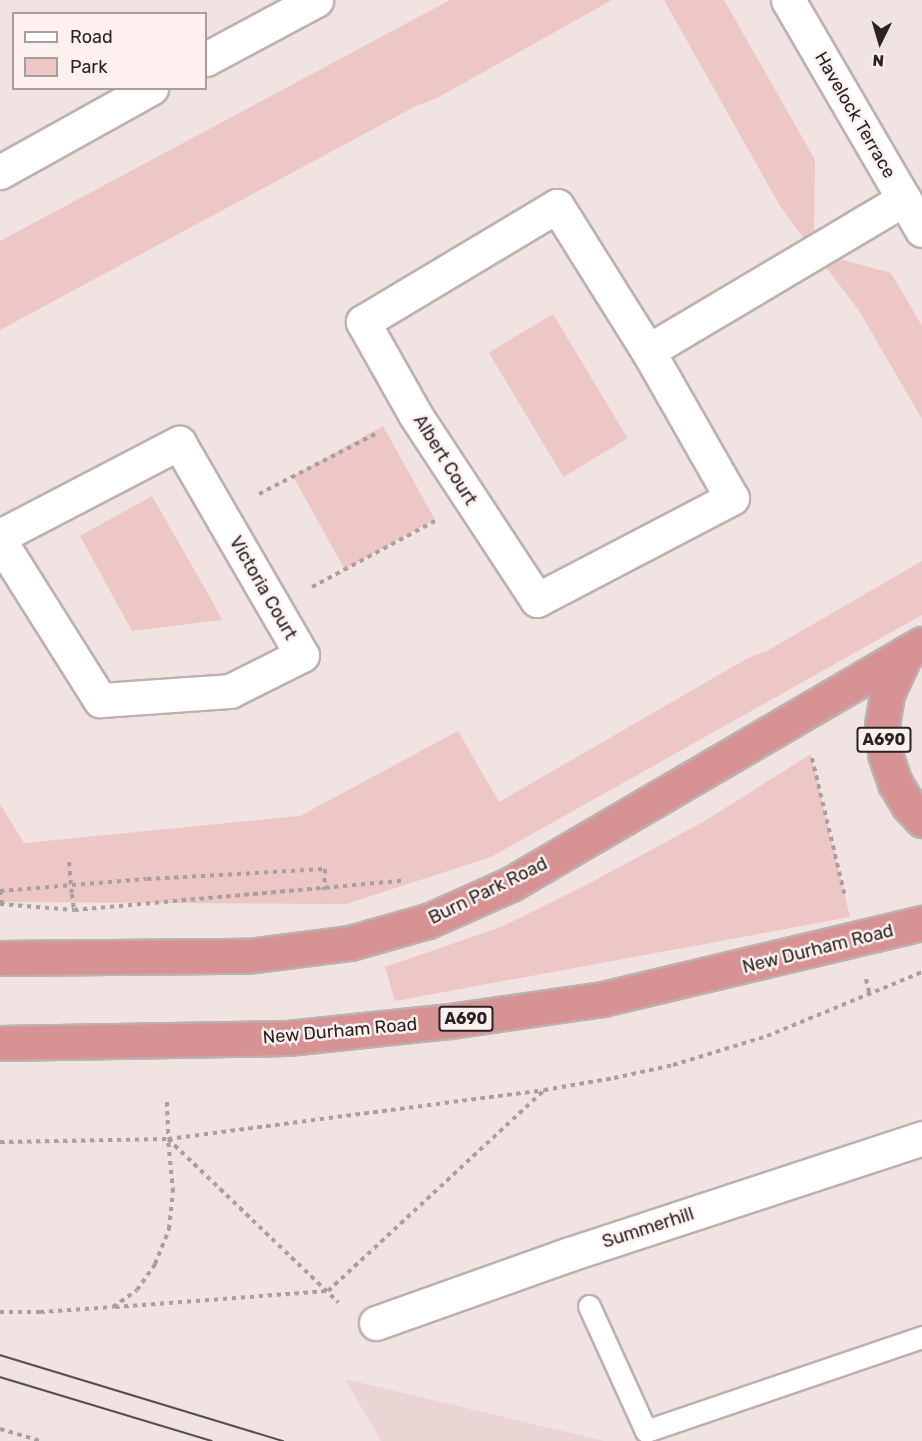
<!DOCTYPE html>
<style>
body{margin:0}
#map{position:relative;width:922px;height:1441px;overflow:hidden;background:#f0e3e2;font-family:Rubik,sans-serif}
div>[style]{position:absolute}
.built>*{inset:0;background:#ebd5d4}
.green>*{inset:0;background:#ecc7c6;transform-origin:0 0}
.path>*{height:4px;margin-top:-2px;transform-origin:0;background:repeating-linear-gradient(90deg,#a99f9e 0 4.5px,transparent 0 9px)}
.roads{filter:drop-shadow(2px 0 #bdb1b0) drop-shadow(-2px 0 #bdb1b0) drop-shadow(0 2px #bdb1b0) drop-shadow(0 -2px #bdb1b0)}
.service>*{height:21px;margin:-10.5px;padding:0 10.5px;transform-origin:10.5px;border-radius:10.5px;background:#fff}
.minor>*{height:33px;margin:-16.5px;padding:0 16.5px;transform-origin:16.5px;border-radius:16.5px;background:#fff}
.trunk>*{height:33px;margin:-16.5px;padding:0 16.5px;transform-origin:16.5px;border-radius:16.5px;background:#d79393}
.tram>*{height:1.5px;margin:-0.75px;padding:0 0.75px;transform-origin:0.75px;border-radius:0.75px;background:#554f4e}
.path-bridge>*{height:4px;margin-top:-2px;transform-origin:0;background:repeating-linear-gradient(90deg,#a99f9e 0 4.5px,transparent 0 9px)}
span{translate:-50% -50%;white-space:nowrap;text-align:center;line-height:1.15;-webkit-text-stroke:5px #fdf0ef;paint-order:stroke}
.shield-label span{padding:2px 4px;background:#fdf0ef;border:2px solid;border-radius:4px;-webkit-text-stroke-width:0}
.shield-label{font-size:16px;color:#292424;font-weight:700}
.street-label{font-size:18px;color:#292424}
.legend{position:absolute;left:12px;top:12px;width:195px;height:78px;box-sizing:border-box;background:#fdf0ef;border:2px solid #a89e9e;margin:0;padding:8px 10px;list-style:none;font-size:18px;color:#292424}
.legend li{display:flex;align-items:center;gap:12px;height:30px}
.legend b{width:30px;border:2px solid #a89e9e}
.north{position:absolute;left:850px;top:12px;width:60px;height:60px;-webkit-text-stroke:4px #fdf0ef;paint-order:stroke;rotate:185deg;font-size:16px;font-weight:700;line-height:24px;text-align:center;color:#292424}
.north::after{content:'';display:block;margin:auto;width:21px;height:27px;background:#292424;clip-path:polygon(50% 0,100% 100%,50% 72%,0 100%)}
</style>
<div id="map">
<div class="built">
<i style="clip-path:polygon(345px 1379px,604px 1441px,381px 1441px)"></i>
</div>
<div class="green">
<i style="clip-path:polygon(450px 0,612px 0,437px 98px,416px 106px,0 330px,0 241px)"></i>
<i style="clip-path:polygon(664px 0,724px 0,815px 160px,814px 252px,891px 273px,922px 326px,922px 419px,858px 309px,814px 252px,780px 206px)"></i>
<i style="left:553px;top:314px;width:145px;height:75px;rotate:59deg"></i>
<i style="left:383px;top:426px;width:107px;height:103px;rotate:61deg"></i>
<i style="clip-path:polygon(152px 496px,211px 599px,222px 620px,132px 631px,80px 536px)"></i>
<i style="clip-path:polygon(922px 561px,922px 615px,491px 857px,346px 904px,0 902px,0 804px,24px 843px,300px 816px,458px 731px,499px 802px,748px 658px,767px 651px)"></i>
<i style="clip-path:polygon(811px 754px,850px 917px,395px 1001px,385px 967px,501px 927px,590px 883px,703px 822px)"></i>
</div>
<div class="path">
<i style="left:259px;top:494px;width:133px;rotate:-27.3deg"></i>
<i style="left:312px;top:587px;width:140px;rotate:-28.2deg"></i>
<i style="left:812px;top:758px;width:142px;rotate:76.6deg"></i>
<i style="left:0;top:891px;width:147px;rotate:-4.7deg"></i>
<i style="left:147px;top:879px;width:178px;rotate:-3.2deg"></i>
<i style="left:325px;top:869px;width:21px;rotate:93deg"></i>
<i style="left:0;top:891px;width:12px;rotate:81deg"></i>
<i style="left:72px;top:894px;width:16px;rotate:83deg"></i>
<i style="left:0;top:904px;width:74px;rotate:4.6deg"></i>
<i style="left:74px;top:910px;width:329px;rotate:-5.1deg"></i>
<i style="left:866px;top:979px;width:17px;rotate:77deg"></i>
<i style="left:167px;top:1102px;width:37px;rotate:88deg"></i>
<i style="left:0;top:1142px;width:168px;rotate:-1deg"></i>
<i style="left:168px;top:1139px;width:379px;rotate:-7.4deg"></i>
<i style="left:544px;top:1090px;width:71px;rotate:-9.7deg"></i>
<i style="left:614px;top:1078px;width:60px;rotate:-12.4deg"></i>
<i style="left:673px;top:1065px;width:98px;rotate:-17.1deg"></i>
<i style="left:767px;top:1036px;width:168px;rotate:-22.4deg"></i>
<i style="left:115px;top:1307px;width:214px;rotate:-4.3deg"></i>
<i style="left:328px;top:1291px;width:295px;rotate:-42.9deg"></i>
<i style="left:0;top:1312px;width:40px"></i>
<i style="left:40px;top:1312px;width:73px;rotate:-3.9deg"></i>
<i style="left:113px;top:1307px;width:29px;rotate:-35deg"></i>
<i style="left:137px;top:1290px;width:32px;rotate:-55deg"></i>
<i style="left:155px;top:1264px;width:38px;rotate:-68deg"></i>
<i style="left:169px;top:1229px;width:37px;rotate:-84deg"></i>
<i style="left:173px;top:1192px;width:53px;rotate:-95.4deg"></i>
<i style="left:168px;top:1139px;width:236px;rotate:43.8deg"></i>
<i style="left:0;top:1429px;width:43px;rotate:16.3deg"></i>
</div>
<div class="roads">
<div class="service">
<i style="left:589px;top:1306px;width:137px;rotate:65.5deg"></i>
<i style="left:646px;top:1431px;width:292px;rotate:-18.8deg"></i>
</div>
<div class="minor">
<i style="left:788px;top:0;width:266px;rotate:59.8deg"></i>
<i style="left:206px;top:59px;width:125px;rotate:-28.2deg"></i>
<i style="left:0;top:172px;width:173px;rotate:-29.1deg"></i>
<i style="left:648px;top:351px;width:169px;rotate:60.3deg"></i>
<i style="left:732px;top:498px;width:220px;rotate:152.4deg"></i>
<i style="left:537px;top:600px;width:222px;rotate:-123.3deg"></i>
<i style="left:415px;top:414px;width:106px;rotate:-119.5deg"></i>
<i style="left:363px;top:322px;width:226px;rotate:-30.9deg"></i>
<i style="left:557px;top:206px;width:171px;rotate:57.9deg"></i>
<i style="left:648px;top:351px;width:298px;rotate:-30.7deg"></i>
<i style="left:0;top:536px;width:202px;rotate:-27.5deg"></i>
<i style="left:179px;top:443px;width:245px;rotate:59.9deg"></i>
<i style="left:302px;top:655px;width:80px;rotate:153.4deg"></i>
<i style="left:230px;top:691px;width:130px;rotate:176deg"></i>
<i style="left:100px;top:700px;width:188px;rotate:-122.2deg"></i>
<i style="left:376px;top:1323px;width:206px;rotate:-19.6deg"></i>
<i style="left:570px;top:1254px;width:371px;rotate:-18.2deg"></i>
</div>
<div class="trunk">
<i style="left:906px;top:653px;width:45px;rotate:114.9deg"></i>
<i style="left:887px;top:694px;width:30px;rotate:99deg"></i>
<i style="left:882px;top:724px;width:30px;rotate:84deg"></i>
<i style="left:885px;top:754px;width:31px;rotate:71deg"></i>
<i style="left:895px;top:783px;width:26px;rotate:59deg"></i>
<i style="left:908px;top:805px;width:21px;rotate:47deg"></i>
<i style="left:0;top:958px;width:248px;rotate:-0.5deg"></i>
<i style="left:248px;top:956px;width:103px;rotate:-7.3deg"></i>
<i style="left:350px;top:943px;width:81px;rotate:-15.8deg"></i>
<i style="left:428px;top:921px;width:91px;rotate:-24deg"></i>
<i style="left:511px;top:884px;width:476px;rotate:-30.3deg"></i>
<i style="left:0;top:1043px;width:288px;rotate:-1deg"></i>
<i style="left:288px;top:1038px;width:163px;rotate:-6deg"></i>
<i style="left:450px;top:1021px;width:155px;rotate:-8.2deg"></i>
<i style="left:603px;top:999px;width:328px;rotate:-13.4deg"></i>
</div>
</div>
<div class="tram">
<i style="left:0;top:1355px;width:296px;rotate:16.9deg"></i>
<i style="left:0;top:1377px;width:221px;rotate:16.8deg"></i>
</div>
<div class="path-bridge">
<i style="left:69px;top:862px;width:32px;rotate:85deg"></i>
</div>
<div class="shield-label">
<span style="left:884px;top:740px">A690</span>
<span style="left:466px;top:1019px">A690</span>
</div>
<div class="street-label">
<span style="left:855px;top:115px;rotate:60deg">Havelock Terrace</span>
<span style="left:445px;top:460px;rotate:58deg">Albert Court</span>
<span style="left:263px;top:588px;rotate:60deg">Victoria Court</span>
<span style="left:488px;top:891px;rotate:-26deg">Burn Park Road</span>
<span style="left:818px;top:949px;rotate:-14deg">New Durham Road</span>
<span style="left:340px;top:1031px;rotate:-5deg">New Durham Road</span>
<span style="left:648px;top:1228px;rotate:-18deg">Summerhill</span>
</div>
<ul class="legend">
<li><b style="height:8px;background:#fff"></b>Road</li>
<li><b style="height:16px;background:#ecc7c6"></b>Park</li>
</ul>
<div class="north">N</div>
</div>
